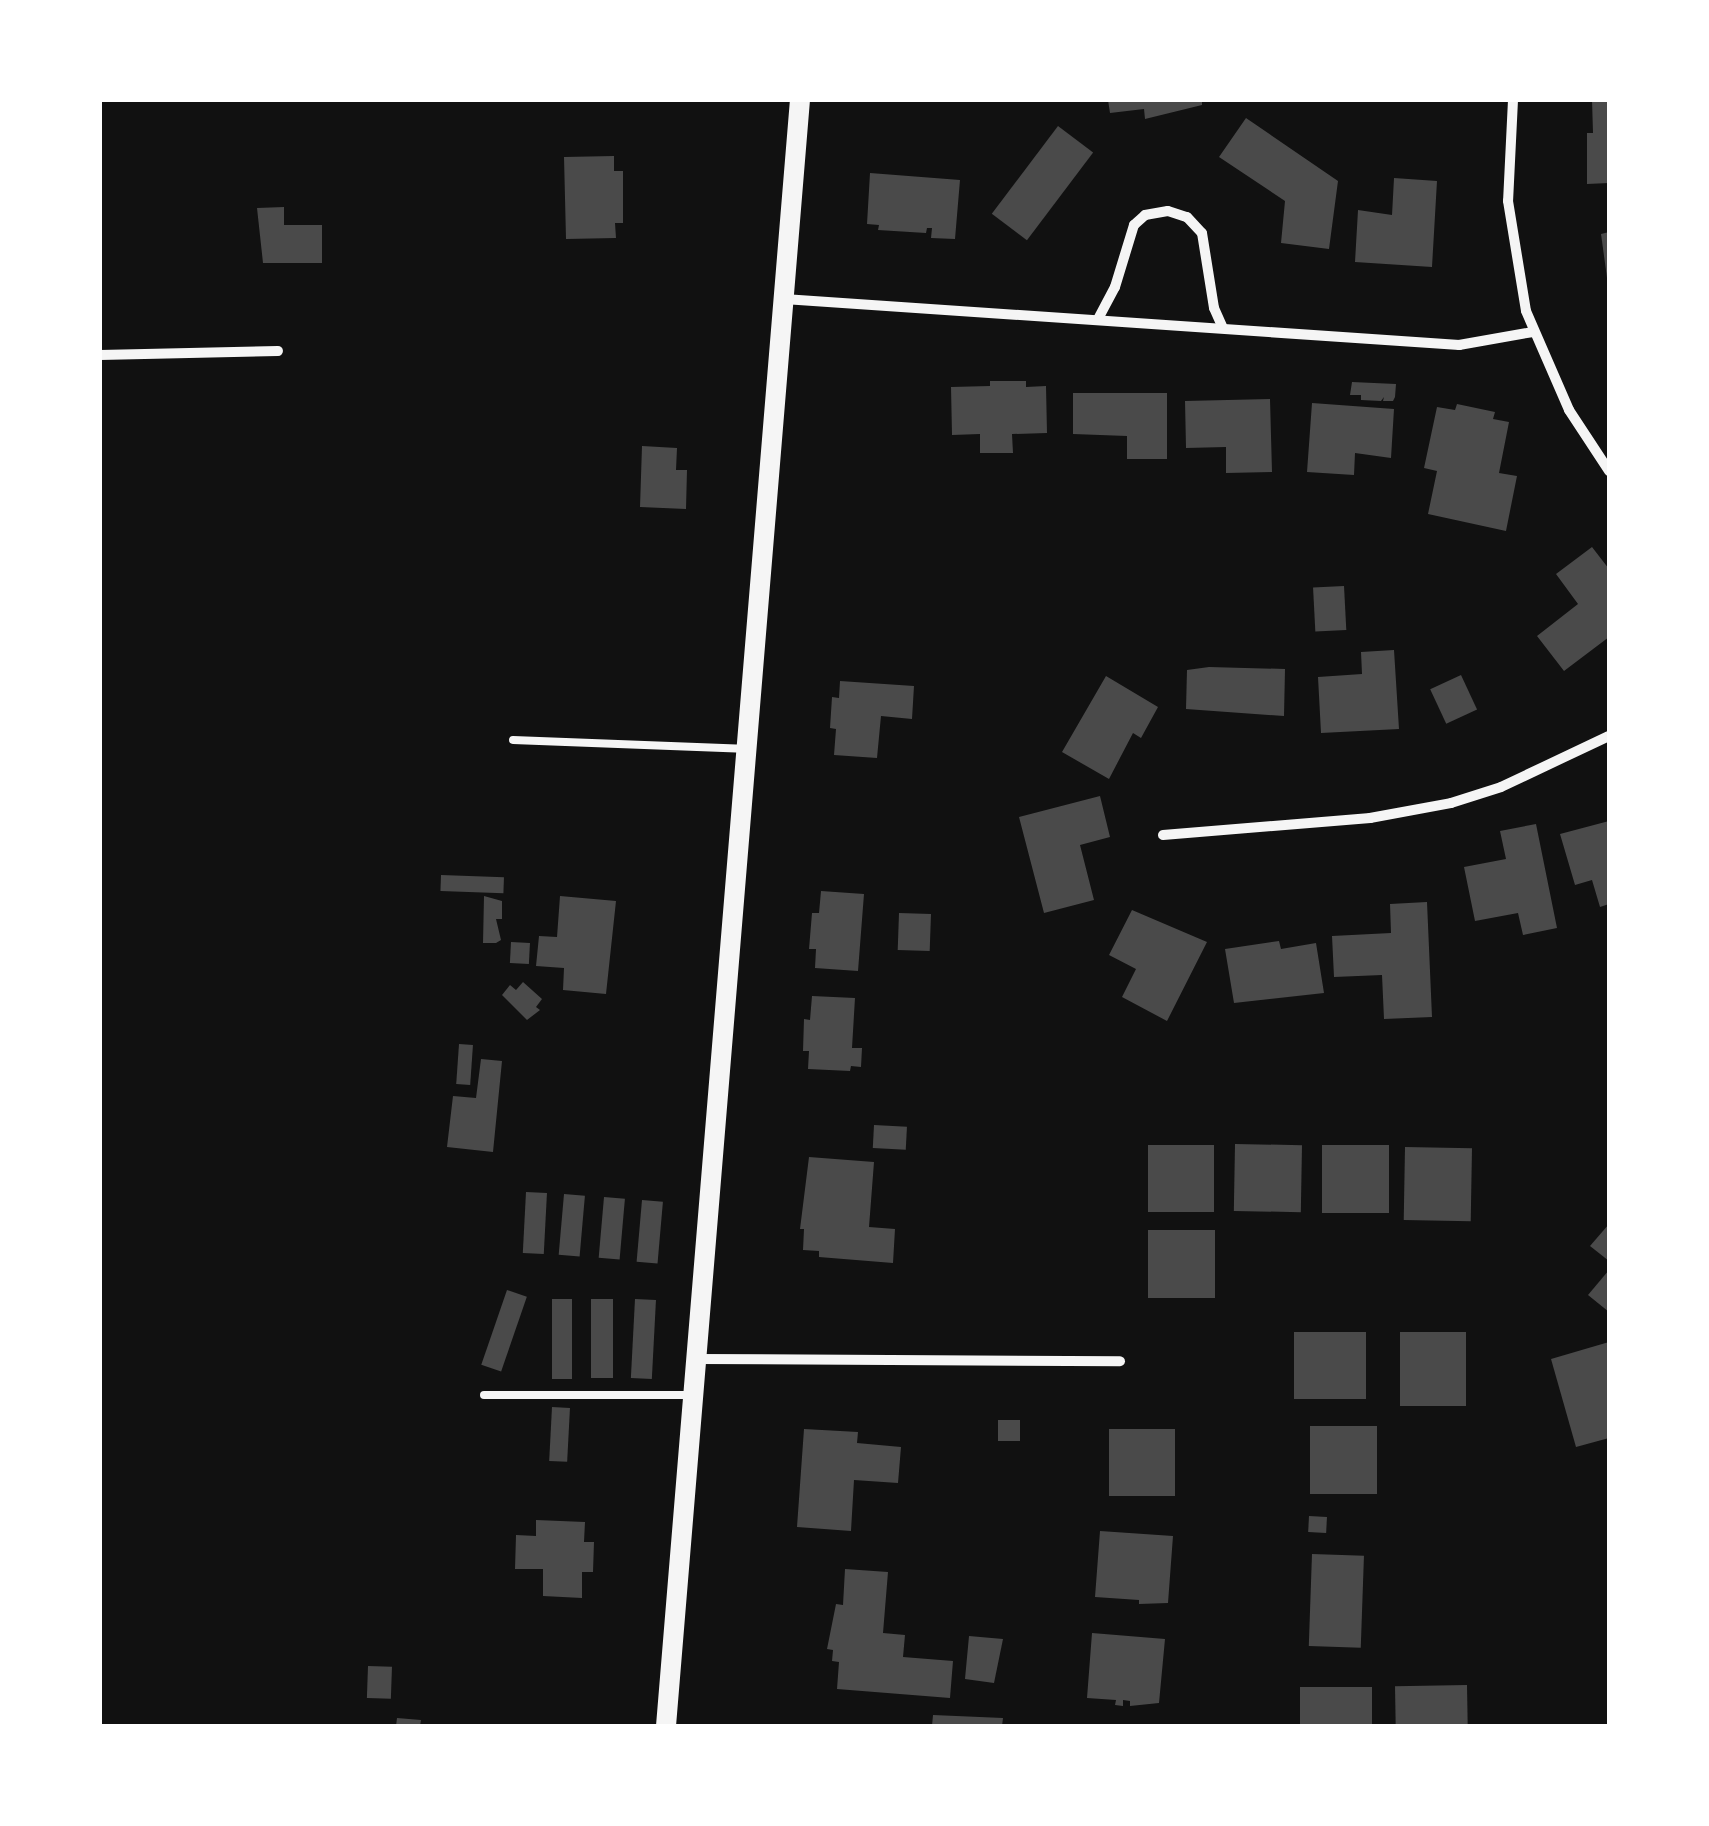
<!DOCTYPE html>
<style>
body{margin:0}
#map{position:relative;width:1709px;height:1826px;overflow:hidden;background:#111;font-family:"Work Sans",sans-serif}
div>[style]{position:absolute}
.building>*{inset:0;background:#4a4a4a;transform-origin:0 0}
.service>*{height:8px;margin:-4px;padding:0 4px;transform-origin:4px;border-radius:4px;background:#f5f5f5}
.minor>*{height:10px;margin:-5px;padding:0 5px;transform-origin:5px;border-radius:5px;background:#f5f5f5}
.secondary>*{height:20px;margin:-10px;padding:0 10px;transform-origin:10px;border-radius:10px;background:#f5f5f5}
span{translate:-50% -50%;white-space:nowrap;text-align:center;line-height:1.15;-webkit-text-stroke:9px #fff;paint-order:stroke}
.frame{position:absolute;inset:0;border:102px solid #fff;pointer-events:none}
</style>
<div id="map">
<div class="building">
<i style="clip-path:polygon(1108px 100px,1202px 100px,1202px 105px,1145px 119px,1144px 109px,1110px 113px)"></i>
<i style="clip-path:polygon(1592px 100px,1609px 100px,1609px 183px,1587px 184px,1587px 133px,1593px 133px)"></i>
<i style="clip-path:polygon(1246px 118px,1338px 181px,1329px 249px,1281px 243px,1285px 201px,1219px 157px)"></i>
<i style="left:1058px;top:126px;width:44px;height:110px;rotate:37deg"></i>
<i style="clip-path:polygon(614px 156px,614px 171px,623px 171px,623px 223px,615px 223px,616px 238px,566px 239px,564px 157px)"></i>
<i style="clip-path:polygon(870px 173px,960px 180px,955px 239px,931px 238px,932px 228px,927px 228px,926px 233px,878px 230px,879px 225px,867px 224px)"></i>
<i style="clip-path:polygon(1394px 178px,1437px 181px,1432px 267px,1355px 262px,1358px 210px,1392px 215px)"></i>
<i style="clip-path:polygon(284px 207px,284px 225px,322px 225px,322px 263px,263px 263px,257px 208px)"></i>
<i style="clip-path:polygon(1609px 232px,1609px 285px,1608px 285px,1601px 234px)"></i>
<i style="clip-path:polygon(990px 381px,1026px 381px,1026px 387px,1046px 386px,1047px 433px,1012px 434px,1013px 453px,980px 453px,980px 434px,952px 435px,951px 387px,990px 386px)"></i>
<i style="clip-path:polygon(1352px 382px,1396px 384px,1395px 397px,1393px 401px,1383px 401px,1384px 397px,1381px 401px,1361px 400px,1361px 395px,1350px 395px)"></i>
<i style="clip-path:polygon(1073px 393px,1167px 393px,1167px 459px,1127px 459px,1127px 436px,1073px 434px)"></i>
<i style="clip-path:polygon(1270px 399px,1272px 472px,1226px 473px,1226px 447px,1186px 448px,1185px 401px)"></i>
<i style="clip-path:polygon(1312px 403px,1394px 409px,1391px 458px,1355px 453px,1354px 475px,1307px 472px)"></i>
<i style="clip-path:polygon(1457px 404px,1495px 412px,1493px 419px,1509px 422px,1499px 473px,1517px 476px,1506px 531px,1428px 514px,1437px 471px,1424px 468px,1437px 407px,1455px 410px)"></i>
<i style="clip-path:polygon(642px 446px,677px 448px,676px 470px,687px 470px,686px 509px,640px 507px)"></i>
<i style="clip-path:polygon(1592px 547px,1609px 569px,1609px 637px,1564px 671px,1537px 636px,1578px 604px,1556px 574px)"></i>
<i style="left:1344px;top:586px;width:44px;height:31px;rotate:87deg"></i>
<i style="clip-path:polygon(1394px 650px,1399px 729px,1321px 733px,1318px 677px,1362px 674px,1361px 652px)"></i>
<i style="clip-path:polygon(1209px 667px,1285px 669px,1284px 716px,1186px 709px,1187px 670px)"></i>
<i style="left:1461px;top:675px;width:38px;height:34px;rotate:65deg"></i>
<i style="clip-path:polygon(1106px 676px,1158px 707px,1141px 738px,1133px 733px,1109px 779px,1062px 752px)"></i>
<i style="clip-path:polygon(840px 681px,914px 686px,912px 719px,881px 716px,877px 758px,834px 755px,836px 729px,830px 728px,832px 697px,839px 698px)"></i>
<i style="clip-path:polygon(1100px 796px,1110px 837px,1080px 845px,1094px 900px,1044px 913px,1019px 817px)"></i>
<i style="clip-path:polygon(1609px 821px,1609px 904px,1600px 907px,1592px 880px,1575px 885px,1560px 834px)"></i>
<i style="clip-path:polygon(1536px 824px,1557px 928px,1523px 935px,1518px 913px,1475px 921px,1464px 867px,1506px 859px,1500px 831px)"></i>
<i style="left:441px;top:875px;width:63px;height:16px;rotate:2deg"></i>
<i style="clip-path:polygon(821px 891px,864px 894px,858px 971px,815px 968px,816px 949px,809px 949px,812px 913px,819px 913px)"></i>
<i style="clip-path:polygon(484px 896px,502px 901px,502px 919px,496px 919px,501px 940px,496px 943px,483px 943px)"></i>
<i style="clip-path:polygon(560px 896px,616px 901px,606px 994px,563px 990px,564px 968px,536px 966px,539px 936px,557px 937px)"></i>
<i style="clip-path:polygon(1427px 902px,1432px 1017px,1384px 1019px,1382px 975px,1334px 977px,1332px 936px,1391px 933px,1390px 904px)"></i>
<i style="clip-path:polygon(1132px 910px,1207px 942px,1167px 1021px,1122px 997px,1136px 969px,1109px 955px)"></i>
<i style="left:899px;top:913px;width:32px;height:37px;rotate:2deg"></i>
<i style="clip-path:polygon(1279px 941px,1281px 949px,1316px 943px,1324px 993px,1234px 1003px,1225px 949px)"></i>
<i style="left:511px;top:942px;width:19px;height:21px;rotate:3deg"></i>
<i style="clip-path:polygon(523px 982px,542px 999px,536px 1007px,540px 1010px,527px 1020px,502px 995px,510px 985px,516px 990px)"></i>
<i style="clip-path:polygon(812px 996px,855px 998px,852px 1048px,862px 1048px,861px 1067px,851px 1066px,850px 1071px,808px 1069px,809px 1051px,803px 1051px,804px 1019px,810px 1020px)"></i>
<i style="left:459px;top:1044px;width:14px;height:40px;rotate:4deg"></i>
<i style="clip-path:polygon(481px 1059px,502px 1061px,493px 1152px,447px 1147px,453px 1096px,476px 1098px)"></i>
<i style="left:874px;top:1125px;width:33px;height:23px;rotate:3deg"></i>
<i style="left:1235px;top:1144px;width:67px;height:67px;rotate:1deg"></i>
<i style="left:1148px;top:1145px;width:66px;height:67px"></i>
<i style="left:1322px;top:1145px;width:67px;height:68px"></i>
<i style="left:1405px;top:1147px;width:67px;height:73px;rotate:1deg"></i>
<i style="clip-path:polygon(809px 1157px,874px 1162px,869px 1227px,895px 1229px,893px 1263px,819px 1257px,819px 1251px,803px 1250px,804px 1229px,800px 1229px)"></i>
<i style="left:526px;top:1192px;width:21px;height:61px;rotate:3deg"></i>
<i style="left:564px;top:1194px;width:21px;height:61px;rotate:5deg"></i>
<i style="left:604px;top:1197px;width:21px;height:61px;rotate:5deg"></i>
<i style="left:642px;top:1200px;width:21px;height:62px;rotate:5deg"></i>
<i style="clip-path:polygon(1609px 1224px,1609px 1261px,1590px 1246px)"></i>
<i style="left:1148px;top:1230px;width:67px;height:68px"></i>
<i style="clip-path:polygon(1609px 1270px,1609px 1312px,1588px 1295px)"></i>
<i style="left:507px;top:1290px;width:21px;height:79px;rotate:19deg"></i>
<i style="left:552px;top:1299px;width:20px;height:80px"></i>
<i style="left:591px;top:1299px;width:22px;height:79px"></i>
<i style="left:635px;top:1299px;width:21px;height:79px;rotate:3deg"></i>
<i style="left:1294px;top:1332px;width:72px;height:67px"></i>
<i style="left:1400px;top:1332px;width:66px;height:74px"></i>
<i style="clip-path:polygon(1609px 1342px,1609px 1438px,1576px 1447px,1551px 1359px)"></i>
<i style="left:552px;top:1407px;width:18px;height:54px;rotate:3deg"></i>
<i style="left:998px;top:1420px;width:22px;height:21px"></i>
<i style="left:1310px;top:1426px;width:67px;height:68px"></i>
<i style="clip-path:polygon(804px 1429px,858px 1432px,857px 1443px,901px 1447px,898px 1483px,854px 1480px,851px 1531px,797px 1527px)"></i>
<i style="left:1109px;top:1429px;width:66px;height:67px"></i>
<i style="left:1309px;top:1516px;width:18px;height:16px;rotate:3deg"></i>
<i style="clip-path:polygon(536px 1520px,585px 1522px,584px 1542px,594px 1542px,593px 1572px,582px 1572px,582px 1598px,543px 1596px,543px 1569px,515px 1569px,516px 1535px,536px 1536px)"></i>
<i style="clip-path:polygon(1100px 1531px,1173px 1536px,1168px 1603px,1139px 1604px,1139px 1600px,1095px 1597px)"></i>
<i style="left:1312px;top:1554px;width:52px;height:92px;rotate:2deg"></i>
<i style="clip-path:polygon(845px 1569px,888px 1572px,883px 1633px,905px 1635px,903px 1657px,953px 1661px,950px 1698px,837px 1689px,839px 1662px,832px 1661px,833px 1650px,827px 1649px,836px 1604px,843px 1605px)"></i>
<i style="clip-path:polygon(1092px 1633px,1165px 1639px,1159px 1703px,1130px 1706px,1130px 1701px,1123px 1700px,1123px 1706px,1115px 1705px,1116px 1700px,1087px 1698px)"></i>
<i style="clip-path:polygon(969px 1636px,1003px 1639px,994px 1683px,965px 1679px)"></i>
<i style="left:368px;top:1666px;width:24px;height:32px;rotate:2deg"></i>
<i style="left:1467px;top:1685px;width:41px;height:72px;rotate:89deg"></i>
<i style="left:1372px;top:1687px;width:39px;height:72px;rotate:90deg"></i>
<i style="clip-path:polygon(933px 1715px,1003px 1718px,1002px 1726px,932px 1726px)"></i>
<i style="clip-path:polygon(397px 1718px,421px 1720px,420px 1726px,396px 1726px)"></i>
</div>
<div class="service">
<i style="left:513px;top:740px;width:230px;rotate:2.2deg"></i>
<i style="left:484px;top:1395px;width:206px"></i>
</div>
<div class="minor">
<i style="left:1513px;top:100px;width:101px;rotate:92.8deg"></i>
<i style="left:1508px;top:201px;width:111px;rotate:80.7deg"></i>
<i style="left:1526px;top:311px;width:108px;rotate:66.5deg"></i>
<i style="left:1569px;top:410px;width:73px;rotate:56.7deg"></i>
<i style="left:784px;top:299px;width:677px;rotate:3.9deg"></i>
<i style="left:1459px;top:345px;width:75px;rotate:-10deg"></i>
<i style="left:1098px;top:319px;width:36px;rotate:-62deg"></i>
<i style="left:1115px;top:287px;width:65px;rotate:-73deg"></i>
<i style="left:1134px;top:225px;width:15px;rotate:-42deg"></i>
<i style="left:1145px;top:215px;width:23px;rotate:-10deg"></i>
<i style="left:1168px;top:211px;width:20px;rotate:18deg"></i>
<i style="left:1187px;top:217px;width:22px;rotate:47deg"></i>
<i style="left:1202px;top:233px;width:76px;rotate:80.9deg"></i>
<i style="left:1214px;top:308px;width:20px;rotate:66deg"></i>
<i style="left:100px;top:355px;width:178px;rotate:-1.3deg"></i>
<i style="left:1163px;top:835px;width:208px;rotate:-4.7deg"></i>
<i style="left:1370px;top:818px;width:82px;rotate:-10.5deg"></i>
<i style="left:1451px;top:803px;width:52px;rotate:-17.7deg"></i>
<i style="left:1501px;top:787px;width:119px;rotate:-25.3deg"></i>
<i style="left:698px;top:1359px;width:422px;rotate:0.3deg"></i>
</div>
<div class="secondary">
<i style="left:666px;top:1726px;width:1632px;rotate:-85.29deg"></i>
</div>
<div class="frame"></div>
</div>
